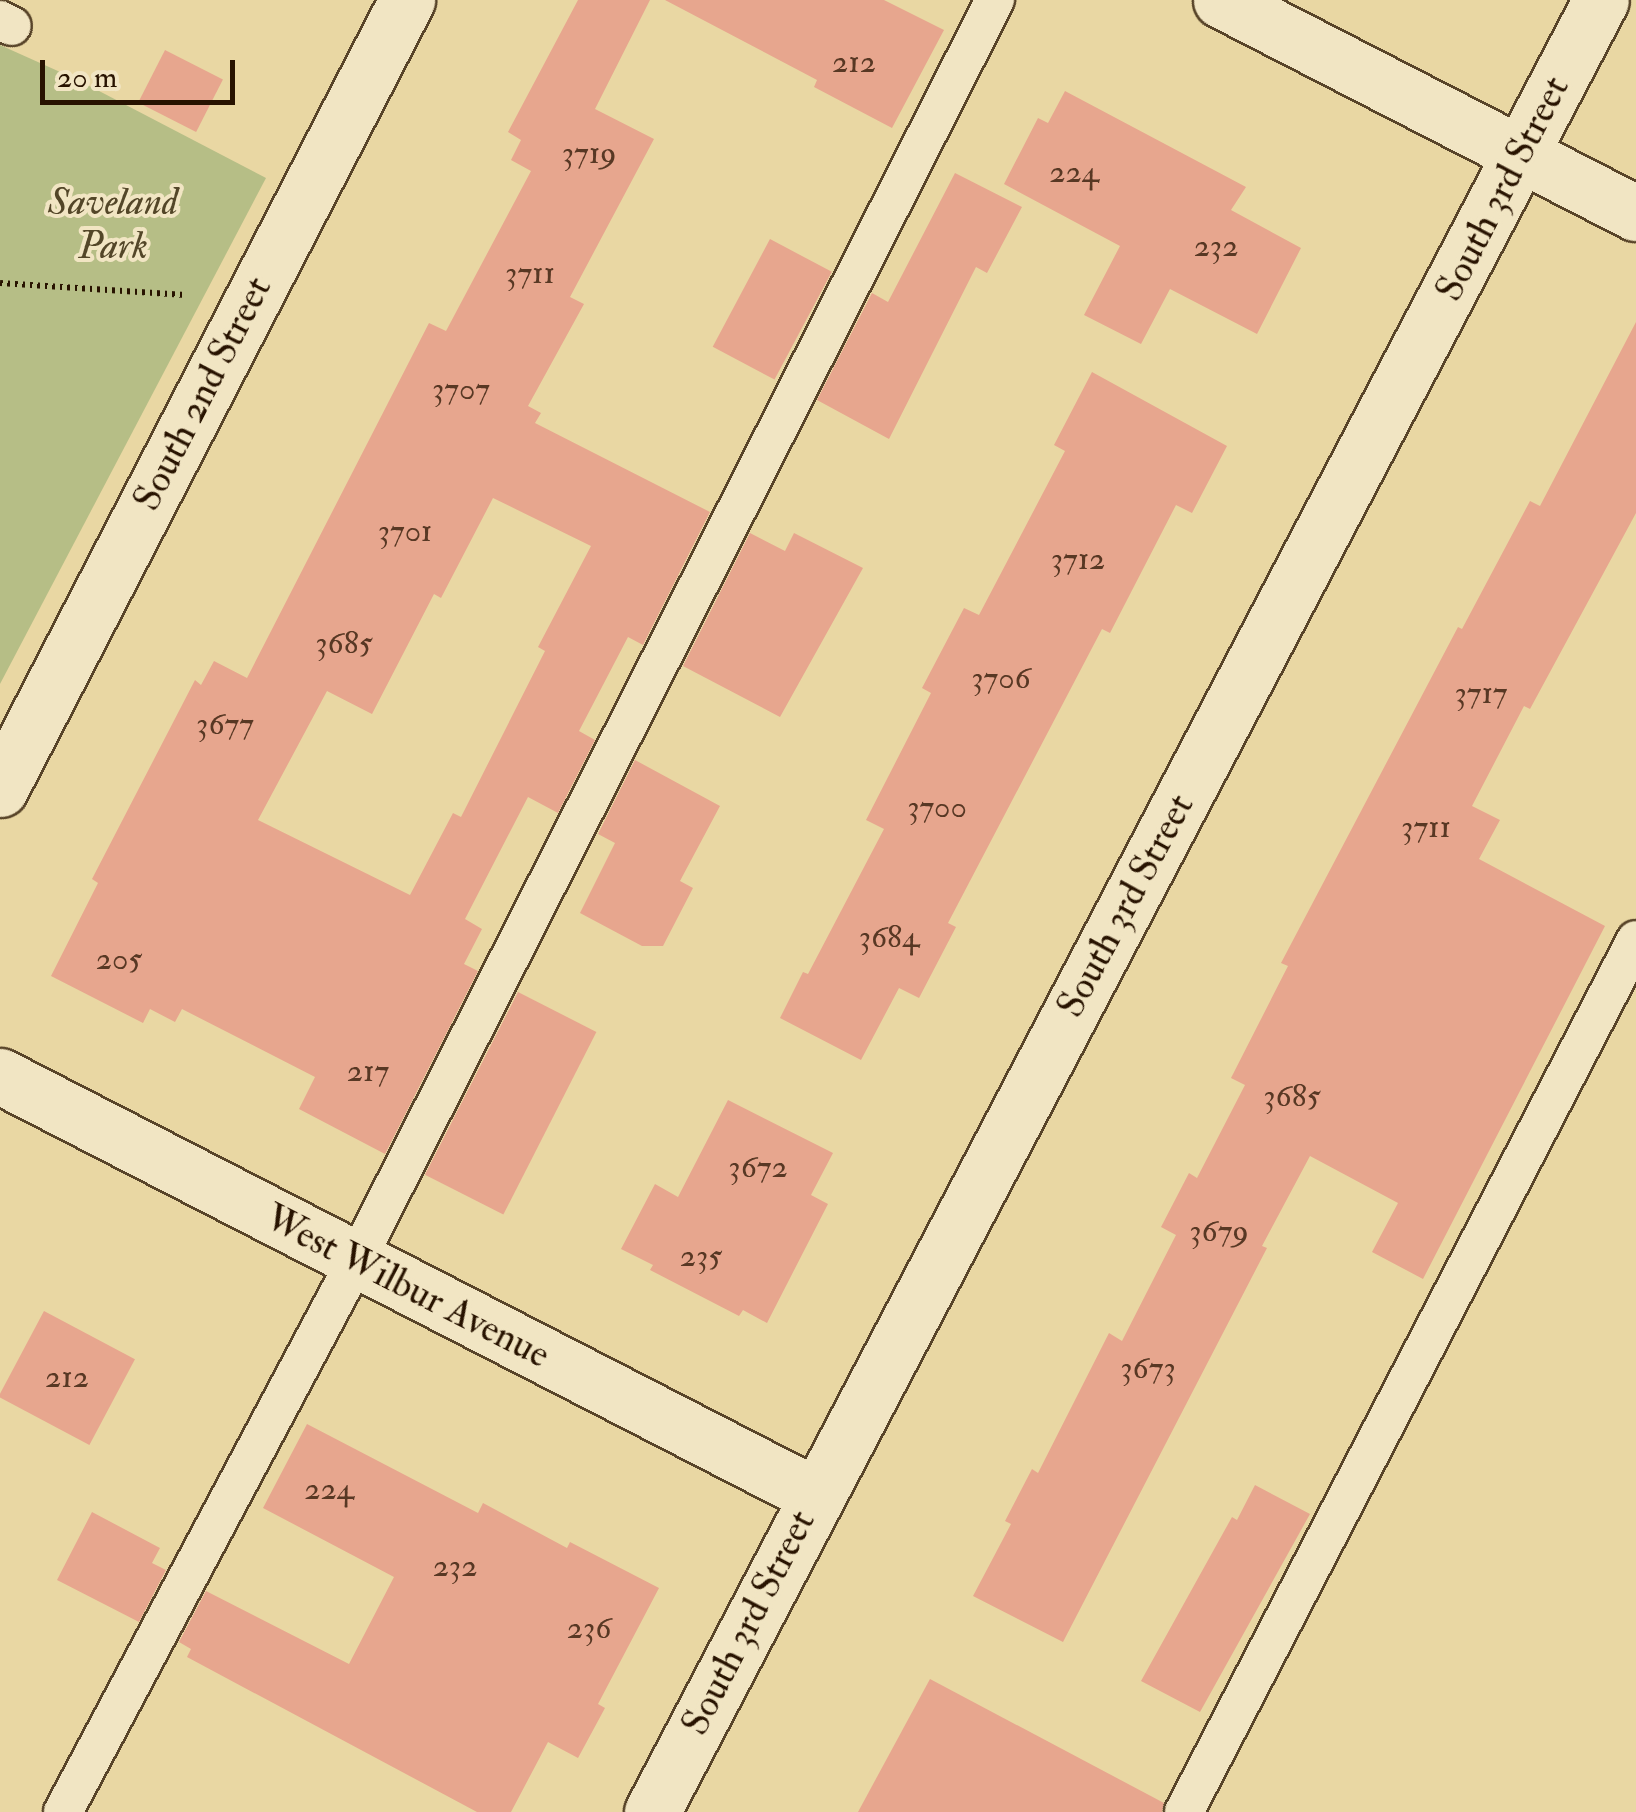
<!DOCTYPE html>
<style>
body{margin:0}
#map{position:relative;width:1636px;height:1812px;overflow:hidden;background:#e9d7a3;font-family:"IM FELL Double Pica",serif}
div>[style]{position:absolute}
.green>*{inset:0;background:#b6be86}
.building>*{inset:0;background:#e7a68e;transform-origin:0 0}
.path>*{height:6px;margin-top:-3px;transform-origin:0;background:repeating-linear-gradient(90deg,#281300 0 2.5px,transparent 0 7.5px)}
.roads{filter:drop-shadow(2px 0 #584429) drop-shadow(-2px 0 #584429) drop-shadow(0 2px #584429) drop-shadow(0 -2px #584429)}
.service>*{height:38px;margin:-19px;padding:0 19px;transform-origin:19px;border-radius:19px;background:#f1e5c3}
.minor>*{height:55px;margin:-27.5px;padding:0 27.5px;transform-origin:27.5px;border-radius:27.5px;background:#f1e5c3}
span{translate:-50% -50%;white-space:nowrap;text-align:center;line-height:1.15;-webkit-text-stroke:8px #f1e5c3;paint-order:stroke}
.number-label{font-size:32px;color:#583824}
.number-label span{-webkit-text-stroke-width:0}
.street-label{font-size:38px;color:#281300}
.park-label{font-size:38px;color:#534628;font-style:italic}
.scale{position:absolute;left:40px;top:60px;width:195px;height:45px;box-sizing:border-box;border:5px solid #281300;border-top:0;padding-left:12px;font-size:30px;line-height:35px;white-space:nowrap;color:#281300;-webkit-text-stroke:8px #f1e5c3;paint-order:stroke}
</style>
<div id="map">
<div class="green">
<i style="clip-path:polygon(0 45px,78px 80px,266px 178px,0 684px)"></i>
</div>
<div class="building">
<i style="clip-path:polygon(evenodd,578px 0,650px 0,595px 109px,654px 139px,570px 297px,584px 304px,528px 406px,541px 413px,535px 423px,710px 512px,643px 645px,628px 637px,579px 731px,595px 740px,558px 813px,528px 797px,465px 919px,482px 929px,464px 964px,478px 971px,385px 1154px,299px 1109px,315px 1077px,182px 1009px,175px 1022px,150px 1009px,143px 1023px,51px 976px,98px 883px,92px 879px,195px 680px,201px 685px,214px 661px,247px 678px,429px 323px,446px 331px,531px 171px,511px 160px,521px 140px,508px 132px,578px 0,493px 498px,591px 546px,538px 647px,545px 651px,461px 817px,453px 813px,410px 895px,258px 820px,327px 691px,372px 714px,434px 594px,441px 598px,493px 498px)"></i>
<i style="clip-path:polygon(665px 0,884px 0,944px 30px,892px 128px,814px 87px,817px 80px)"></i>
<i style="left:165px;top:50px;width:65px;height:59px;rotate:27deg"></i>
<i style="clip-path:polygon(1065px 91px,1246px 187px,1231px 210px,1301px 248px,1257px 334px,1170px 289px,1141px 344px,1084px 315px,1120px 246px,1004px 184px,1038px 118px,1048px 123px)"></i>
<i style="clip-path:polygon(955px 173px,1022px 207px,987px 273px,976px 267px,889px 439px,817px 400px,872px 293px,888px 302px)"></i>
<i style="left:770px;top:239px;width:70px;height:122px;rotate:28deg"></i>
<i style="clip-path:polygon(1636px 322px,1636px 513px,1530px 709px,1524px 706px,1472px 806px,1500px 820px,1479px 859px,1605px 926px,1423px 1279px,1372px 1252px,1398px 1203px,1310px 1156px,1262px 1246px,1267px 1248px,1063px 1642px,973px 1596px,1011px 1524px,1005px 1521px,1032px 1469px,1038px 1473px,1109px 1333px,1122px 1341px,1176px 1235px,1161px 1227px,1189px 1173px,1197px 1178px,1245px 1085px,1231px 1078px,1288px 966px,1281px 963px,1458px 627px,1462px 629px,1530px 501px,1540px 506px)"></i>
<i style="clip-path:polygon(1092px 372px,1227px 446px,1192px 513px,1176px 505px,1110px 633px,1102px 629px,948px 923px,956px 927px,919px 998px,899px 988px,861px 1060px,780px 1018px,803px 972px,808px 974px,884px 829px,866px 820px,931px 693px,922px 688px,964px 608px,979px 615px,1065px 451px,1054px 445px)"></i>
<i style="clip-path:polygon(750px 533px,785px 551px,794px 533px,863px 568px,780px 717px,683px 666px)"></i>
<i style="clip-path:polygon(635px 760px,720px 806px,680px 881px,693px 888px,663px 946px,642px 946px,580px 913px,615px 843px,598px 834px)"></i>
<i style="left:518px;top:992px;width:88px;height:205px;rotate:27deg"></i>
<i style="clip-path:polygon(728px 1100px,833px 1153px,811px 1195px,828px 1204px,767px 1323px,743px 1310px,739px 1316px,650px 1270px,653px 1265px,621px 1249px,655px 1184px,678px 1197px)"></i>
<i style="left:44px;top:1311px;width:103px;height:97px;rotate:28deg"></i>
<i style="clip-path:polygon(307px 1424px,478px 1513px,483px 1503px,567px 1548px,570px 1542px,659px 1588px,598px 1704px,605px 1708px,578px 1758px,548px 1742px,511px 1812px,477px 1812px,187px 1657px,191px 1649px,179px 1642px,206px 1591px,349px 1664px,394px 1577px,263px 1508px)"></i>
<i style="clip-path:polygon(1255px 1485px,1310px 1514px,1200px 1712px,1141px 1681px,1232px 1517px,1237px 1520px)"></i>
<i style="clip-path:polygon(92px 1512px,160px 1548px,152px 1563px,166px 1570px,139px 1622px,57px 1580px)"></i>
<i style="clip-path:polygon(930px 1679px,1164px 1803px,1162px 1812px,858px 1812px)"></i>
</div>
<div class="path">
<i style="left:0;top:283px;width:186px;rotate:3.7deg"></i>
</div>
<div class="roads">
<div class="service">
<i style="left:0;top:20px;width:13px;rotate:27deg"></i>
<i style="left:63px;top:1812px;width:624px;rotate:-62deg"></i>
<i style="left:356px;top:1261px;width:1414px;rotate:-63.13deg"></i>
<i style="left:1184px;top:1812px;width:982px;rotate:-62.6deg"></i>
</div>
<div class="minor">
<i style="left:1221px;top:0;width:466px;rotate:27.2deg"></i>
<i style="left:0;top:789px;width:888px;rotate:-62.71deg"></i>
<i style="left:0;top:1076px;width:916px;rotate:27.21deg"></i>
<i style="left:652px;top:1812px;width:2045px;rotate:-62.36deg"></i>
</div>
</div>
<div class="number-label">
<span style="left:854px;top:62px">212</span>
<span style="left:589px;top:153px">3719</span>
<span style="left:1074px;top:172px">224</span>
<span style="left:1216px;top:246px">232</span>
<span style="left:530px;top:273px">3711</span>
<span style="left:461px;top:389px">3707</span>
<span style="left:405px;top:531px">3701</span>
<span style="left:1078px;top:559px">3712</span>
<span style="left:344px;top:643px">3685</span>
<span style="left:1001px;top:678px">3706</span>
<span style="left:1481px;top:693px">3717</span>
<span style="left:225px;top:724px">3677</span>
<span style="left:937px;top:807px">3700</span>
<span style="left:1426px;top:827px">3711</span>
<span style="left:889px;top:937px">3684</span>
<span style="left:119px;top:959px">205</span>
<span style="left:368px;top:1071px">217</span>
<span style="left:1292px;top:1096px">3685</span>
<span style="left:758px;top:1167px">3672</span>
<span style="left:1219px;top:1231px">3679</span>
<span style="left:701px;top:1256px">235</span>
<span style="left:1148px;top:1368px">3673</span>
<span style="left:67px;top:1377px">212</span>
<span style="left:329px;top:1489px">224</span>
<span style="left:455px;top:1566px">232</span>
<span style="left:589px;top:1628px">236</span>
</div>
<div class="street-label">
<span style="left:1503px;top:189px;rotate:-63deg">South 3rd Street</span>
<span style="left:203px;top:394px;rotate:-63deg">South 2nd Street</span>
<span style="left:1126px;top:906px;rotate:-62deg">South 3rd Street</span>
<span style="left:407px;top:1287px;rotate:27deg">West Wilbur Avenue</span>
<span style="left:749px;top:1623px;rotate:-63deg">South 3rd Street</span>
</div>
<div class="park-label">
<span style="left:113px;top:225px">Saveland<br>Park</span>
</div>
<div class="scale">20 m</div>
</div>
